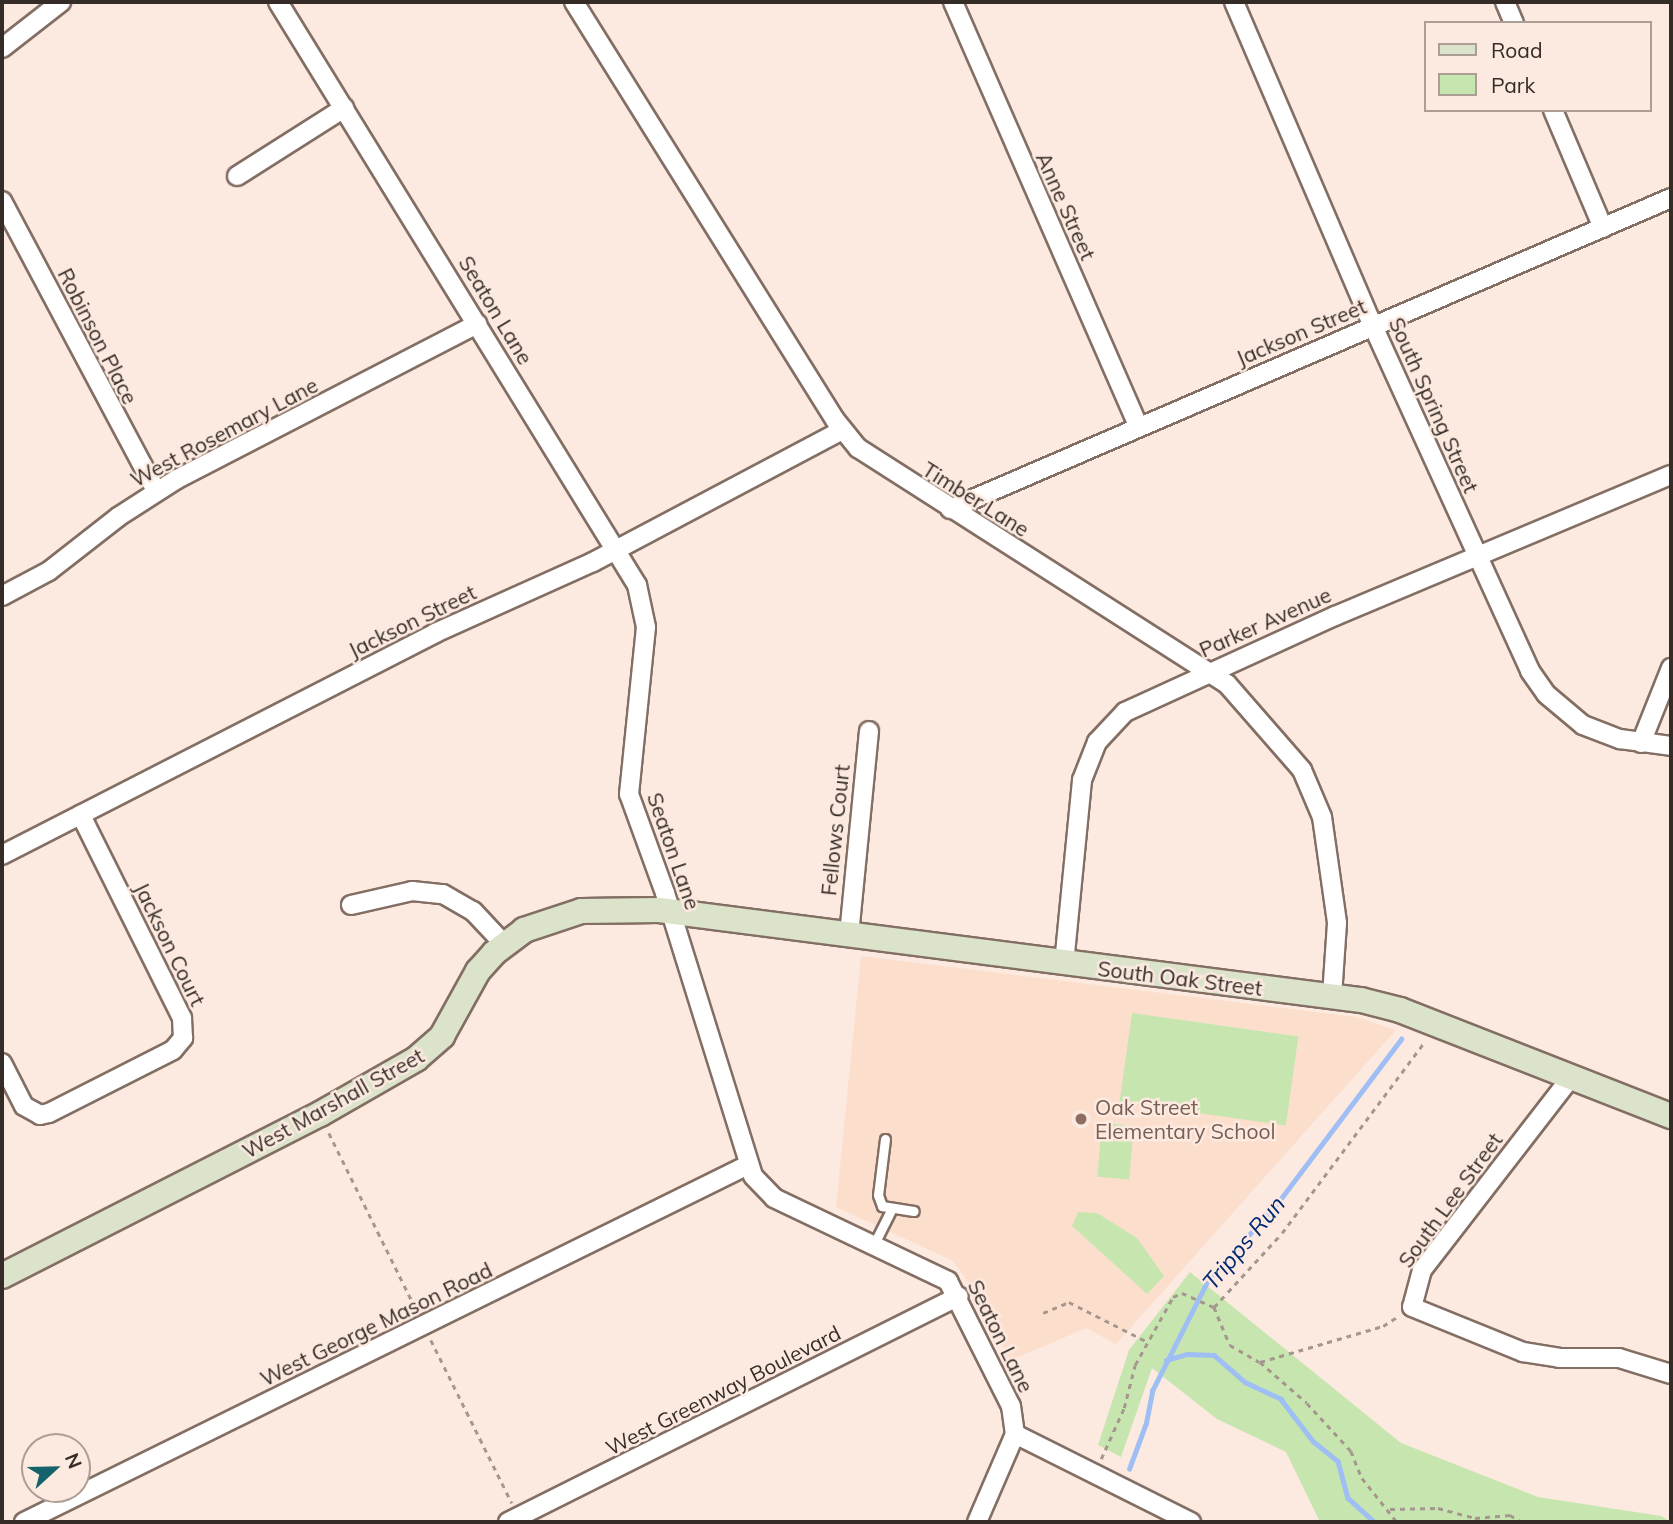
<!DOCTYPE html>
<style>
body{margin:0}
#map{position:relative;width:1673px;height:1524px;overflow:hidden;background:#fce9df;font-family:Mulish,sans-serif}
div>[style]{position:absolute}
.built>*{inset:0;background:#fcdecd}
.green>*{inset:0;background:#c7e6af;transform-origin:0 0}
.stream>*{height:4.5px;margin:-2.25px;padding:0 2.25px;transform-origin:2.25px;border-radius:2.25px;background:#9fbff4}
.path>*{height:2.5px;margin-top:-1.25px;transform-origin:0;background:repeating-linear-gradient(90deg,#a5968e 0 5px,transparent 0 10px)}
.roads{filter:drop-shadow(2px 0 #836e63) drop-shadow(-2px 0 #836e63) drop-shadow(0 2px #836e63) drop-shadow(0 -2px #836e63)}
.lane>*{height:9px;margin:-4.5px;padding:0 4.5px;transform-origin:4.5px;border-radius:4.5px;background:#fff}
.street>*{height:18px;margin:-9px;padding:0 9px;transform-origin:9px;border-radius:9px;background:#fff}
.secondary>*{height:24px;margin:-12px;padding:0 12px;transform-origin:12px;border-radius:12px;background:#dbe3cb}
.dots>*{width:19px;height:19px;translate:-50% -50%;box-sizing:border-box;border:4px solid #fce9df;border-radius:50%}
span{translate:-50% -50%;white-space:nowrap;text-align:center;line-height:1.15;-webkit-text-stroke:5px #fce9df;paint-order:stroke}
.street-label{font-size:21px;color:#352c27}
.education-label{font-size:21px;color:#785e54}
.left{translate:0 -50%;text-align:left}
.water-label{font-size:23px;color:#012973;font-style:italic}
.frame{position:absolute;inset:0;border:4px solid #352c27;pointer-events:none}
.legend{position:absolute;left:1424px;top:21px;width:228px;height:91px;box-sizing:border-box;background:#fce9df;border:2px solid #ac9d95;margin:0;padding:9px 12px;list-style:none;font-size:21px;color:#352c27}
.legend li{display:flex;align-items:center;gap:14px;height:35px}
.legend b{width:35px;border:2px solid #ac9d95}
.north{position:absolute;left:21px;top:1433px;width:70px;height:70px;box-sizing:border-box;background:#fce9df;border:2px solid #ac9d95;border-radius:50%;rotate:68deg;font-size:19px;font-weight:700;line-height:28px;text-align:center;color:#352c27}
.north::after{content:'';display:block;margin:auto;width:24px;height:32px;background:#14636a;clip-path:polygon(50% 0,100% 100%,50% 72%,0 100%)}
</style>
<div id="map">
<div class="built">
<i style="clip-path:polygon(861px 956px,1356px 1017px,1396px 1030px,1116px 1344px,1086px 1328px,1009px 1361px,976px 1293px,953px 1261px,836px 1207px)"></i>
</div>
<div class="green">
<i style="left:1132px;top:1013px;width:168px;height:90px;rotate:8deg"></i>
<i style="left:1102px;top:1123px;width:32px;height:54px;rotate:5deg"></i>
<i style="clip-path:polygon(1078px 1212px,1097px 1213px,1137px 1238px,1164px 1276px,1147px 1294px,1072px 1226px)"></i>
<i style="clip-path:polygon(1190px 1272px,1401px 1443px,1538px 1497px,1661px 1516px,1671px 1522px,1320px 1522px,1286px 1452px,1217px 1419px,1152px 1368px,1121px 1457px,1098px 1445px,1129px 1350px)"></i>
</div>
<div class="stream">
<i style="left:1166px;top:1360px;width:22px;rotate:-16deg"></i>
<i style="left:1187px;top:1354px;width:27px;rotate:2deg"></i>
<i style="left:1214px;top:1355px;width:41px;rotate:41.1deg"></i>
<i style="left:1245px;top:1382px;width:40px;rotate:25deg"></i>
<i style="left:1281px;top:1399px;width:53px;rotate:52.7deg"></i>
<i style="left:1313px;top:1441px;width:32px;rotate:39deg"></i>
<i style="left:1338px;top:1461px;width:38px;rotate:75deg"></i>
<i style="left:1348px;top:1498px;width:36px;rotate:42deg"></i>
<i style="left:1129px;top:1469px;width:49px;rotate:-69.7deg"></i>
<i style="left:1146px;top:1423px;width:33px;rotate:-79deg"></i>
<i style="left:1152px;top:1391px;width:124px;rotate:-63.2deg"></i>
<i style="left:1208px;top:1280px;width:101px;rotate:-47.8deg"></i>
<i style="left:1276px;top:1205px;width:208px;rotate:-53deg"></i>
</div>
<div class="path">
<i style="left:329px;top:1133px;width:196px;rotate:63.7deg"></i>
<i style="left:1214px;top:1307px;width:100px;rotate:-47.4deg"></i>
<i style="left:1282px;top:1233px;width:239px;rotate:-53.3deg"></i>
<i style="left:1214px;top:1307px;width:41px;rotate:67.2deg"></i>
<i style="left:1230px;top:1345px;width:34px;rotate:30deg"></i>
<i style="left:1260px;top:1362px;width:128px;rotate:-16.3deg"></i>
<i style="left:1383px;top:1326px;width:17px;rotate:-33deg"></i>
<i style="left:1043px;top:1313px;width:28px;rotate:-23deg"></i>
<i style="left:1069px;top:1302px;width:89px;rotate:26.9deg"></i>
<i style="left:431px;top:1340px;width:182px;rotate:63.6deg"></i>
<i style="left:1260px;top:1362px;width:62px;rotate:41.1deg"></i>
<i style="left:1307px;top:1403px;width:65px;rotate:47.5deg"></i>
<i style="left:1351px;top:1451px;width:29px;rotate:68deg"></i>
<i style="left:1362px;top:1478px;width:56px;rotate:51.5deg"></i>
<i style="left:1101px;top:1459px;width:56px;rotate:-65.7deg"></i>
<i style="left:1124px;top:1408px;width:44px;rotate:-75.7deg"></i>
<i style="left:1135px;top:1365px;width:78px;rotate:-60.8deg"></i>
<i style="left:1173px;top:1297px;width:10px;rotate:-24deg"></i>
<i style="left:1182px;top:1293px;width:35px;rotate:24deg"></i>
<i style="left:1390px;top:1509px;width:48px;rotate:-1.2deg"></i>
<i style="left:1438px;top:1508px;width:38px;rotate:15deg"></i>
<i style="left:1475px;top:1518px;width:35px;rotate:-5deg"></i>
<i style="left:1510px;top:1515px;width:14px;rotate:30deg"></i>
<i style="left:1591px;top:1522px;width:3px"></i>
</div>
<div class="roads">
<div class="lane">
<i style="left:885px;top:1139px;width:56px;rotate:97.1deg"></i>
<i style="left:878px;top:1195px;width:12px;rotate:70deg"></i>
<i style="left:882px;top:1206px;width:32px;rotate:9deg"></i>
<i style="left:873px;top:1246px;width:42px;rotate:-63.4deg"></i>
</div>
<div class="street">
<i style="left:278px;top:2px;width:685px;rotate:58.38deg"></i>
<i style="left:637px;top:585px;width:43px;rotate:77.9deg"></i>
<i style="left:646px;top:627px;width:168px;rotate:95.8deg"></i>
<i style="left:629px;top:794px;width:105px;rotate:70deg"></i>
<i style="left:665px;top:893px;width:296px;rotate:72.7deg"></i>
<i style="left:753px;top:1176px;width:30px;rotate:46deg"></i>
<i style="left:774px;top:1198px;width:193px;rotate:25.5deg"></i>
<i style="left:948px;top:1281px;width:140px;rotate:63.3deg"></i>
<i style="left:1011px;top:1406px;width:28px;rotate:82deg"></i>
<i style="left:1015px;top:1434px;width:197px;rotate:26.6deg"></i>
<i style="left:574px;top:2px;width:494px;rotate:58deg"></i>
<i style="left:836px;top:421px;width:35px;rotate:51deg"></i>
<i style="left:858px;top:448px;width:438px;rotate:32.6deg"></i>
<i style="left:1227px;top:684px;width:114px;rotate:48.9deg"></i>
<i style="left:1302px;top:770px;width:51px;rotate:66.9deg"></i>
<i style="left:1322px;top:817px;width:107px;rotate:81.9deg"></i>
<i style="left:1337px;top:923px;width:73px;rotate:93.9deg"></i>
<i style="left:953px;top:2px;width:464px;rotate:66.4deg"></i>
<i style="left:1234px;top:2px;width:353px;rotate:66.8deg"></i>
<i style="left:1373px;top:326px;width:379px;rotate:65.5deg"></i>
<i style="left:1530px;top:671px;width:28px;rotate:55deg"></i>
<i style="left:1546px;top:694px;width:48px;rotate:40deg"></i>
<i style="left:1583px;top:725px;width:40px;rotate:21deg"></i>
<i style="left:1620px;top:739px;width:51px;rotate:7.8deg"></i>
<i style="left:1505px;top:2px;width:23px;rotate:67deg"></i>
<i style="left:2px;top:48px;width:75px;rotate:-37.9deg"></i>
<i style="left:1553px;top:110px;width:128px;rotate:67deg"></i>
<i style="left:237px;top:176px;width:127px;rotate:-32.4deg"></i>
<i style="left:2px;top:201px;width:328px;rotate:62deg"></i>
<i style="left:950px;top:509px;width:785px;rotate:-23.33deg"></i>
<i style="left:2px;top:596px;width:53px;rotate:-28deg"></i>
<i style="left:49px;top:571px;width:88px;rotate:-38deg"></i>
<i style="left:118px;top:517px;width:70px;rotate:-32.8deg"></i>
<i style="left:177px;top:479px;width:338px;rotate:-27.3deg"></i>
<i style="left:1641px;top:743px;width:81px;rotate:-68.2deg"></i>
<i style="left:2px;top:855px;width:487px;rotate:-27.1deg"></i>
<i style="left:435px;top:633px;width:173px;rotate:-24.2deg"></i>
<i style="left:593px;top:562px;width:282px;rotate:-27.9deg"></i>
<i style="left:351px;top:905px;width:63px;rotate:-12.9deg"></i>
<i style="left:412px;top:891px;width:31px;rotate:6deg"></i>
<i style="left:443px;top:894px;width:34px;rotate:30deg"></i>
<i style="left:473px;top:911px;width:45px;rotate:46.8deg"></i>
<i style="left:849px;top:935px;width:205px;rotate:-84.4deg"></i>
<i style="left:1064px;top:964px;width:185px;rotate:-84.4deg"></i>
<i style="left:1082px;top:780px;width:41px;rotate:-68.5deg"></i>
<i style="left:1097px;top:742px;width:41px;rotate:-47deg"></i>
<i style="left:1125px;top:712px;width:231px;rotate:-24.6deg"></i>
<i style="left:1335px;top:616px;width:364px;rotate:-22.8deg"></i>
<i style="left:2px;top:1063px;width:48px;rotate:62.9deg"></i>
<i style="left:24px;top:1106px;width:18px;rotate:29deg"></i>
<i style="left:40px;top:1115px;width:9px;rotate:-13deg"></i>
<i style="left:49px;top:1113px;width:139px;rotate:-26.9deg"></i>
<i style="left:173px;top:1050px;width:16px;rotate:-50deg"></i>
<i style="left:183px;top:1038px;width:20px;rotate:-93deg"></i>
<i style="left:182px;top:1018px;width:227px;rotate:-116.5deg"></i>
<i style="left:1572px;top:1076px;width:245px;rotate:127.7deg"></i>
<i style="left:1422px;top:1270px;width:38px;rotate:105deg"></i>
<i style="left:1412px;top:1307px;width:120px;rotate:22.1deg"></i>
<i style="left:1523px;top:1352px;width:36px;rotate:9deg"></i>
<i style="left:1559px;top:1358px;width:60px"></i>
<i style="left:1619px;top:1358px;width:54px;rotate:17.1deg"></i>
<i style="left:24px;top:1522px;width:807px;rotate:-26.25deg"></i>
<i style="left:508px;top:1522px;width:504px;rotate:-26.62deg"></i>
<i style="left:977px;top:1522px;width:96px;rotate:-66.6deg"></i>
</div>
<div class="secondary">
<i style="left:2px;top:1276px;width:357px;rotate:-27deg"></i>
<i style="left:320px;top:1114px;width:111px;rotate:-29.8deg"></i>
<i style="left:416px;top:1059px;width:35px;rotate:-41deg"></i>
<i style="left:442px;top:1036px;width:74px;rotate:-61deg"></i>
<i style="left:478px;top:971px;width:24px;rotate:-48deg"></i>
<i style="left:494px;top:953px;width:38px;rotate:-37deg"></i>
<i style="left:524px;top:930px;width:60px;rotate:-18.4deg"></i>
<i style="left:581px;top:911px;width:78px;rotate:-0.7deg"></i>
<i style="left:659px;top:910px;width:708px;rotate:7.31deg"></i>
<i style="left:1361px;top:1000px;width:40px;rotate:14.4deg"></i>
<i style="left:1400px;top:1010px;width:291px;rotate:21.4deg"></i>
</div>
</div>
<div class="dots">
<i style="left:1081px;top:1119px;background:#8d6e63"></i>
</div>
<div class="street-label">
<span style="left:1066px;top:206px;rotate:66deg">Anne Street</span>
<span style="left:496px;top:310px;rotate:59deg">Seaton Lane</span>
<span style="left:1301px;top:332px;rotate:-23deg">Jackson Street</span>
<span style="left:98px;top:336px;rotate:63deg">Robinson Place</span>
<span style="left:1434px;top:405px;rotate:66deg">South Spring Street</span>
<span style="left:224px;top:432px;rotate:-28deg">West Rosemary Lane</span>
<span style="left:976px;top:499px;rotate:32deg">Timber Lane</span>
<span style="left:412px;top:621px;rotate:-26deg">Jackson Street</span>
<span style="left:1265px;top:622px;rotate:-24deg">Parker Avenue</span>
<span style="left:835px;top:830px;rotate:-84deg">Fellows Court</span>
<span style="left:674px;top:851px;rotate:71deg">Seaton Lane</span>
<span style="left:170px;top:944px;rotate:64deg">Jackson Court</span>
<span style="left:1180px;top:978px;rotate:7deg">South Oak Street</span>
<span style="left:333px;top:1103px;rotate:-29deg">West Marshall Street</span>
<span style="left:1450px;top:1200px;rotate:-54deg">South Lee Street</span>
<span style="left:376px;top:1324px;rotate:-26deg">West George Mason Road</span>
<span style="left:1001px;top:1336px;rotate:64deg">Seaton Lane</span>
<span style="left:723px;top:1390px;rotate:-27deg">West Greenway Boulevard</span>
</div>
<div class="education-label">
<span class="left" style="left:1095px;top:1119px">Oak Street<br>Elementary School</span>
</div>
<div class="water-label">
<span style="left:1244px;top:1243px;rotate:-50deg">Tripps Run</span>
</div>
<div class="frame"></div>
<ul class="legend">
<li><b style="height:9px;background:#dbe3cb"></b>Road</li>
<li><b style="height:19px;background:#c7e6af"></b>Park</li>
</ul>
<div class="north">N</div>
</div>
